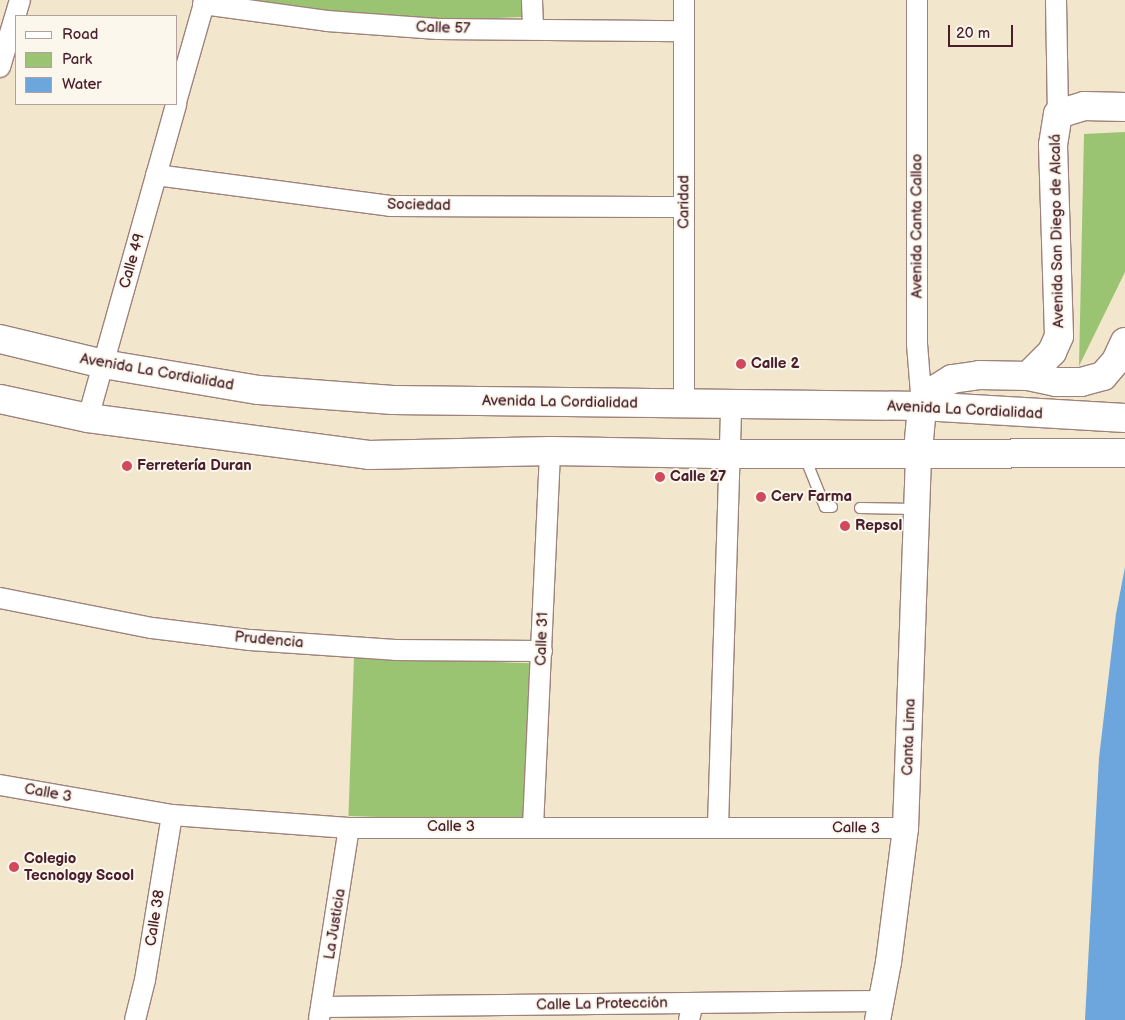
<!DOCTYPE html>
<meta charset="utf-8">
<style>
body{margin:0}
#map{position:relative;width:1125px;height:1020px;overflow:hidden;background:#f2e7cc;font-family:"Balsamiq Sans",sans-serif}
div>[style]{position:absolute}
.green>*{inset:0;background:#9ac471;transform-origin:0 0}
.water>*{inset:0;background:#6ca6dc}
.roads{filter:drop-shadow(1px 0 #9e837c) drop-shadow(-1px 0 #9e837c) drop-shadow(0 1px #9e837c) drop-shadow(0 -1px #9e837c)}
.service>*{height:10px;margin:-5px;padding:0 5px;transform-origin:5px;border-radius:5px;background:#fff}
.minor>*{height:20px;margin:-10px;padding:0 10px;transform-origin:10px;border-radius:10px;background:#fff}
.tertiary>*{height:25px;margin:-12.5px;padding:0 12.5px;transform-origin:12.5px;border-radius:12.5px;background:#fff}
.secondary>*{height:28px;margin:-14px;padding:0 14px;transform-origin:14px;border-radius:14px;background:#fff}
.dots>*{width:14px;height:14px;translate:-50% -50%;box-sizing:border-box;border:2px solid #fbf7ec;border-radius:50%}
span{translate:-50% -50%;white-space:nowrap;text-align:center;line-height:1.15;-webkit-text-stroke:4px #fbf7ec;paint-order:stroke}
.street-label{font-size:15px;color:#4a1f2b}
.poi-label{font-size:15px;color:#4a1f2b;font-weight:700}
.left{translate:0 -50%;text-align:left}
.legend{position:absolute;left:15px;top:15px;width:162px;height:90px;box-sizing:border-box;background:#fbf7ec;border:1px solid #b4a19f;margin:0;padding:6px 9px;list-style:none;font-size:15px;color:#4a1f2b}
.legend li{display:flex;align-items:center;gap:10px;height:25px}
.legend b{width:25px;border:1px solid #b4a19f}
.scale{position:absolute;left:948px;top:25px;width:65px;height:22px;box-sizing:border-box;border:2px solid #4a1f2b;border-top:0;padding-left:6px;font-size:15px;line-height:18px;white-space:nowrap;color:#4a1f2b;-webkit-text-stroke:4px #fbf7ec;paint-order:stroke}
</style>
<div id="map">
<div class="green">
<i style="clip-path:polygon(237px 0,522px 0,522px 17px,439px 20px,330px 13px)"></i>
<i style="clip-path:polygon(1125px 132px,1125px 272px,1079px 366px,1084px 134px)"></i>
<i style="left:354px;top:657px;width:177px;height:159px;rotate:2deg"></i>
</div>
<div class="water">
<i style="clip-path:polygon(1125px 567px,1125px 1020px,1085px 1020px,1099px 758px,1116px 614px)"></i>
</div>
<div class="roads">
<div class="service">
<i style="left:804px;top:455px;width:56px;rotate:68deg"></i>
<i style="left:825px;top:507px;width:7px"></i>
<i style="left:860px;top:508px;width:54px;rotate:1.1deg"></i>
</div>
<div class="minor">
<i style="left:532px;top:0;width:28px;rotate:88deg"></i>
<i style="left:917px;top:0;width:344px;rotate:90deg"></i>
<i style="left:917px;top:344px;width:62px;rotate:85.4deg"></i>
<i style="left:1056px;top:0;width:114px;rotate:89deg"></i>
<i style="left:203px;top:4px;width:125px;rotate:7.8deg"></i>
<i style="left:327px;top:21px;width:111px;rotate:4.1deg"></i>
<i style="left:438px;top:29px;width:246px;rotate:0.5deg"></i>
<i style="left:0;top:67px;width:70px;rotate:-73.4deg"></i>
<i style="left:176px;top:102px;width:106px;rotate:-74.1deg"></i>
<i style="left:156px;top:175px;width:236px;rotate:7.5deg"></i>
<i style="left:390px;top:206px;width:294px;rotate:0.2deg"></i>
<i style="left:684px;top:403px;width:403px;rotate:-90deg"></i>
<i style="left:88px;top:418px;width:326px;rotate:-74.3deg"></i>
<i style="left:0;top:598px;width:155px;rotate:11.2deg"></i>
<i style="left:152px;top:628px;width:99px;rotate:7deg"></i>
<i style="left:250px;top:640px;width:145px;rotate:3.9deg"></i>
<i style="left:395px;top:650px;width:147px;rotate:0.4deg"></i>
<i style="left:0;top:785px;width:175px;rotate:9.9deg"></i>
<i style="left:172px;top:815px;width:177px;rotate:4.2deg"></i>
<i style="left:349px;top:828px;width:556px"></i>
<i style="left:718px;top:826px;width:422px;rotate:-88.2deg"></i>
<i style="left:533px;top:827px;width:376px;rotate:-87.4deg"></i>
<i style="left:323px;top:1007px;width:558px;rotate:-0.62deg"></i>
<i style="left:319px;top:1019px;width:193px;rotate:-81.1deg"></i>
<i style="left:135px;top:1020px;width:41px;rotate:-76deg"></i>
<i style="left:145px;top:980px;width:167px;rotate:-80.7deg"></i>
<i style="left:689px;top:1020px;width:17px;rotate:-77deg"></i>
</div>
<div class="tertiary">
<i style="left:877px;top:1020px;width:59px;rotate:-79.3deg"></i>
<i style="left:888px;top:962px;width:135px;rotate:-82.8deg"></i>
<i style="left:905px;top:828px;width:377px;rotate:-88deg"></i>
</div>
<div class="secondary">
<i style="left:0;top:339px;width:106px;rotate:13.6deg"></i>
<i style="left:103px;top:364px;width:158px;rotate:9.5deg"></i>
<i style="left:259px;top:390px;width:134px;rotate:4.3deg"></i>
<i style="left:393px;top:400px;width:529px;rotate:0.65deg"></i>
<i style="left:922px;top:406px;width:203px;rotate:3.4deg"></i>
<i style="left:1028px;top:376px;width:34px;rotate:-45deg"></i>
<i style="left:1052px;top:352px;width:17px;rotate:-66deg"></i>
<i style="left:1059px;top:336px;width:191px;rotate:-91.8deg"></i>
<i style="left:1053px;top:145px;width:31px;rotate:-81deg"></i>
<i style="left:1058px;top:114px;width:27px;rotate:-17deg"></i>
<i style="left:1084px;top:106px;width:41px;rotate:1.4deg"></i>
<i style="left:0;top:399px;width:90px;rotate:12.2deg"></i>
<i style="left:88px;top:418px;width:283px;rotate:7.5deg"></i>
<i style="left:369px;top:455px;width:181px;rotate:-1.3deg"></i>
<i style="left:550px;top:451px;width:180px;rotate:1deg"></i>
<i style="left:730px;top:454px;width:395px;rotate:-0.1deg"></i>
<i style="left:922px;top:406px;width:22px;rotate:-51deg"></i>
<i style="left:936px;top:389px;width:19px;rotate:-32deg"></i>
<i style="left:952px;top:379px;width:27px;rotate:-8deg"></i>
<i style="left:979px;top:375px;width:49px;rotate:1.2deg"></i>
<i style="left:1028px;top:376px;width:29px;rotate:12deg"></i>
<i style="left:1056px;top:382px;width:25px"></i>
<i style="left:1081px;top:382px;width:23px;rotate:-15deg"></i>
<i style="left:1103px;top:376px;width:20px;rotate:-49deg"></i>
<i style="left:1116px;top:361px;width:21px;rotate:-65deg"></i>
<i style="left:918px;top:451px;width:45px;rotate:-84.9deg"></i>
</div>
</div>
<div class="dots">
<i style="left:741px;top:364px;background:#d1495b"></i>
<i style="left:127px;top:466px;background:#d1495b"></i>
<i style="left:660px;top:477px;background:#d1495b"></i>
<i style="left:761px;top:497px;background:#d1495b"></i>
<i style="left:845px;top:526px;background:#d1495b"></i>
<i style="left:14px;top:867px;background:#d1495b"></i>
</div>
<div class="street-label">
<span style="left:443px;top:28px;rotate:2deg">Calle 57</span>
<span style="left:684px;top:202px;rotate:-90deg">Caridad</span>
<span style="left:419px;top:205px;rotate:1deg">Sociedad</span>
<span style="left:917px;top:226px;rotate:-90deg">Avenida Canta Callao</span>
<span style="left:1057px;top:231px;rotate:-91deg">Avenida San Diego de Alcalá</span>
<span style="left:132px;top:261px;rotate:-74deg">Calle 49</span>
<span style="left:157px;top:372px;rotate:10deg">Avenida La Cordialidad</span>
<span style="left:560px;top:402px;rotate:1deg">Avenida La Cordialidad</span>
<span style="left:965px;top:410px;rotate:3deg">Avenida La Cordialidad</span>
<span style="left:542px;top:639px;rotate:-88deg">Calle 31</span>
<span style="left:269px;top:640px;rotate:5deg">Prudencia</span>
<span style="left:909px;top:737px;rotate:-88deg">Canta Lima</span>
<span style="left:48px;top:793px;rotate:10deg">Calle 3</span>
<span style="left:451px;top:827px">Calle 3</span>
<span style="left:856px;top:828px;rotate:1deg">Calle 3</span>
<span style="left:155px;top:918px;rotate:-81deg">Calle 38</span>
<span style="left:335px;top:924px;rotate:-81deg">La Justicia</span>
<span style="left:602px;top:1004px;rotate:-1deg">Calle La Protección</span>
</div>
<div class="poi-label">
<span class="left" style="left:751px;top:364px">Calle 2</span>
<span class="left" style="left:137px;top:466px">Ferretería Duran</span>
<span class="left" style="left:670px;top:477px">Calle 27</span>
<span class="left" style="left:771px;top:497px">Cerv Farma</span>
<span class="left" style="left:855px;top:526px">Repsol</span>
<span class="left" style="left:24px;top:867px">Colegio<br>Tecnology Scool</span>
</div>
<ul class="legend">
<li><b style="height:6px;background:#fff"></b>Road</li>
<li><b style="height:14px;background:#9ac471"></b>Park</li>
<li><b style="height:14px;background:#6ca6dc"></b>Water</li>
</ul>
<div class="scale">20 m</div>
</div>
